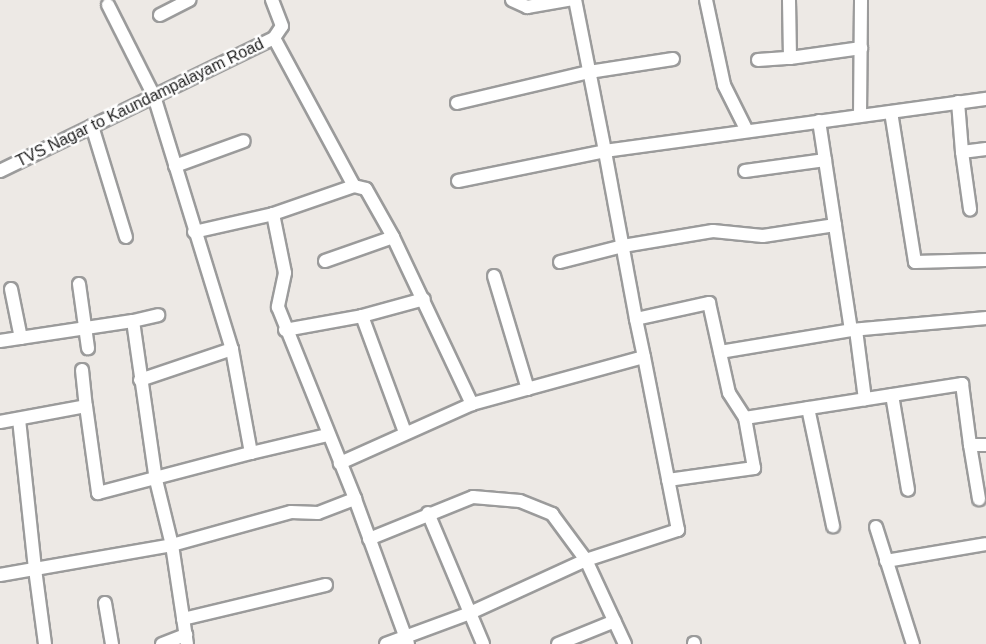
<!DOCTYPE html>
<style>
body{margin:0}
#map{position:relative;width:986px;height:644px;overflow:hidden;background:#ede9e5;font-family:Helvetica,sans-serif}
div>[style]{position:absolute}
.roads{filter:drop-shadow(2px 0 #9b9b9b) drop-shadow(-2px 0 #9b9b9b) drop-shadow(0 2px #9b9b9b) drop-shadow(0 -2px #9b9b9b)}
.minor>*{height:12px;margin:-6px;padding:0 6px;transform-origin:6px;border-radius:6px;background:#fff}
span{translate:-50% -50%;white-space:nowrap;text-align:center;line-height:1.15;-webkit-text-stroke:5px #fff;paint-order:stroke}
.street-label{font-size:16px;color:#1e1e1e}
</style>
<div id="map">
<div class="roads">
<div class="minor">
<i style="left:512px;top:0;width:17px;rotate:25deg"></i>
<i style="left:527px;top:7px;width:42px;rotate:-9.7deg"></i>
<i style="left:706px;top:0;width:87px;rotate:78deg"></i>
<i style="left:724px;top:85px;width:51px;rotate:63.4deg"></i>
<i style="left:789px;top:0;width:58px;rotate:89deg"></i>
<i style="left:790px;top:58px;width:72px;rotate:-8deg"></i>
<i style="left:108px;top:5px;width:102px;rotate:63.2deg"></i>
<i style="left:154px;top:96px;width:265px;rotate:72.9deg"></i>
<i style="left:232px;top:349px;width:97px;rotate:161.4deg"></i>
<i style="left:160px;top:15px;width:33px;rotate:-27deg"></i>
<i style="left:274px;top:38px;width:168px;rotate:61.6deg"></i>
<i style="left:354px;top:186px;width:12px;rotate:14deg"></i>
<i style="left:366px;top:189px;width:55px;rotate:60.6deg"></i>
<i style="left:393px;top:237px;width:185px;rotate:64.7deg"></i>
<i style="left:472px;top:404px;width:145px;rotate:155.9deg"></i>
<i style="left:758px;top:60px;width:32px;rotate:-4deg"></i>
<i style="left:958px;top:102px;width:50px;rotate:85.4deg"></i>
<i style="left:962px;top:152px;width:24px;rotate:-7deg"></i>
<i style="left:457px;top:103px;width:136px;rotate:-13.2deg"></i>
<i style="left:589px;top:72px;width:85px;rotate:-8.8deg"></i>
<i style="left:891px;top:112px;width:152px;rotate:80.9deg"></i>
<i style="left:915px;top:262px;width:71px;rotate:-1.6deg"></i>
<i style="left:860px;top:116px;width:116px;rotate:-89.5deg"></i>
<i style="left:819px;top:121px;width:211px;rotate:81.3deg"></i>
<i style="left:92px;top:126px;width:116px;rotate:73deg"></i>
<i style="left:962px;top:152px;width:58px;rotate:82deg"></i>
<i style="left:175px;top:166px;width:73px;rotate:-19.9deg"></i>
<i style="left:0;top:171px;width:305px;rotate:-25.9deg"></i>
<i style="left:274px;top:38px;width:14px;rotate:-56deg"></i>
<i style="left:282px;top:26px;width:28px;rotate:-111deg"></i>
<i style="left:745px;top:171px;width:81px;rotate:-7.8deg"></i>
<i style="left:458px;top:181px;width:150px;rotate:-11.5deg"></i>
<i style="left:605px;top:151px;width:154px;rotate:-101.2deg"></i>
<i style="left:354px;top:186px;width:86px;rotate:160.9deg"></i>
<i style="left:273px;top:214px;width:60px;rotate:78.5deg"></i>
<i style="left:285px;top:273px;width:35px;rotate:102deg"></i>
<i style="left:278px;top:307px;width:207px;rotate:68.1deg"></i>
<i style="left:355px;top:499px;width:154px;rotate:69.9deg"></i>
<i style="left:194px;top:232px;width:81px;rotate:-12.8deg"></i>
<i style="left:325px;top:261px;width:72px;rotate:-19.4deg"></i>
<i style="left:560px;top:262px;width:65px;rotate:-14.3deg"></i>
<i style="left:623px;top:246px;width:91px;rotate:-9.5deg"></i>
<i style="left:713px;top:231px;width:50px;rotate:5.7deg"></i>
<i style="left:763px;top:236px;width:73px;rotate:-8.7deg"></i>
<i style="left:494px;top:276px;width:118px;rotate:73.3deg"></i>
<i style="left:79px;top:284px;width:65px;rotate:82deg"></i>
<i style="left:11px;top:289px;width:50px;rotate:78.5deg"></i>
<i style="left:362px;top:316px;width:124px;rotate:69.7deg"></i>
<i style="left:636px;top:319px;width:171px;rotate:-100.5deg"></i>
<i style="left:605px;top:151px;width:385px;rotate:-7.8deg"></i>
<i style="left:133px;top:321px;width:26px;rotate:-13deg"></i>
<i style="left:285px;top:330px;width:78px;rotate:-10.3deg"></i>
<i style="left:362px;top:316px;width:64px;rotate:-15.3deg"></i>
<i style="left:856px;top:330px;width:70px;rotate:82.6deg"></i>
<i style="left:0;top:341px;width:134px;rotate:-8.6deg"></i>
<i style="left:133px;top:321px;width:161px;rotate:81.8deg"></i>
<i style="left:156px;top:480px;width:67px;rotate:76.2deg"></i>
<i style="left:172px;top:545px;width:100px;rotate:81.4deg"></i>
<i style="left:720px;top:352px;width:133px;rotate:-9.5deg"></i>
<i style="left:851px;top:330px;width:136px;rotate:-5.1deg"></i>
<i style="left:82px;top:370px;width:36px;rotate:84deg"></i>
<i style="left:892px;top:395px;width:96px;rotate:80.4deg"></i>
<i style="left:472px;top:404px;width:178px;rotate:-15.3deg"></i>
<i style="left:644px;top:357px;width:39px;rotate:-102deg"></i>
<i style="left:636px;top:319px;width:75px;rotate:-12.4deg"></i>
<i style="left:709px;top:303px;width:92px;rotate:77.5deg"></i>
<i style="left:729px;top:393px;width:30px;rotate:57deg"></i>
<i style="left:745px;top:418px;width:220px;rotate:-8.9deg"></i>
<i style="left:962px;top:384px;width:62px;rotate:82.5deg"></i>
<i style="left:970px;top:445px;width:16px"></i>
<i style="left:808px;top:408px;width:121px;rotate:78deg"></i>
<i style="left:0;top:422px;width:87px;rotate:-10.5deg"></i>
<i style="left:86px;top:406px;width:88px;rotate:82.1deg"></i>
<i style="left:98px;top:493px;width:158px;rotate:-14.7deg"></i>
<i style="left:251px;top:453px;width:106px;rotate:-100.4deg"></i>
<i style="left:970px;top:445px;width:55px;rotate:80.5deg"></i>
<i style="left:251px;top:453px;width:79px;rotate:-13.2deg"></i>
<i style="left:668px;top:480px;width:87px;rotate:-7.9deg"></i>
<i style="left:754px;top:468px;width:51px;rotate:-100.2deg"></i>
<i style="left:428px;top:513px;width:142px;rotate:67.2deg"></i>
<i style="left:876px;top:527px;width:123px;rotate:72.5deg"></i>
<i style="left:369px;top:539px;width:112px;rotate:-22deg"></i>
<i style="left:473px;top:497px;width:47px;rotate:4.9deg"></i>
<i style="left:520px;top:501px;width:35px;rotate:22deg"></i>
<i style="left:552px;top:514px;width:57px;rotate:53.5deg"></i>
<i style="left:586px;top:560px;width:97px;rotate:-18.1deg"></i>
<i style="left:678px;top:530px;width:176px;rotate:-101.1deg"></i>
<i style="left:886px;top:561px;width:101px;rotate:-9.6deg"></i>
<i style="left:0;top:575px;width:36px;rotate:-10deg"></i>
<i style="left:35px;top:569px;width:150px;rotate:-96.1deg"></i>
<i style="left:105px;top:603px;width:42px;rotate:80.3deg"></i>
<i style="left:183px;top:619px;width:147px;rotate:-13.4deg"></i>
<i style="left:694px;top:643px;width:1px;rotate:90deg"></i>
<i style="left:45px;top:644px;width:76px;rotate:-97.6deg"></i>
<i style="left:35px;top:569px;width:139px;rotate:-9.9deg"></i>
<i style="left:172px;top:545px;width:123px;rotate:-15.5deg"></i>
<i style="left:291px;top:512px;width:27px;rotate:2deg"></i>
<i style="left:318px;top:513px;width:40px;rotate:-21deg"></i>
<i style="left:162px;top:644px;width:26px;rotate:-21deg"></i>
<i style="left:386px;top:644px;width:90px;rotate:-20.3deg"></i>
<i style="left:470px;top:613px;width:128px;rotate:-24.6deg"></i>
<i style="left:586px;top:560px;width:93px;rotate:65.1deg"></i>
<i style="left:558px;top:644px;width:61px;rotate:-22deg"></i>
</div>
</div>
<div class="street-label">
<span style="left:140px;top:103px;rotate:-26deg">TVS Nagar to Kaundampalayam Road</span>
</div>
</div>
